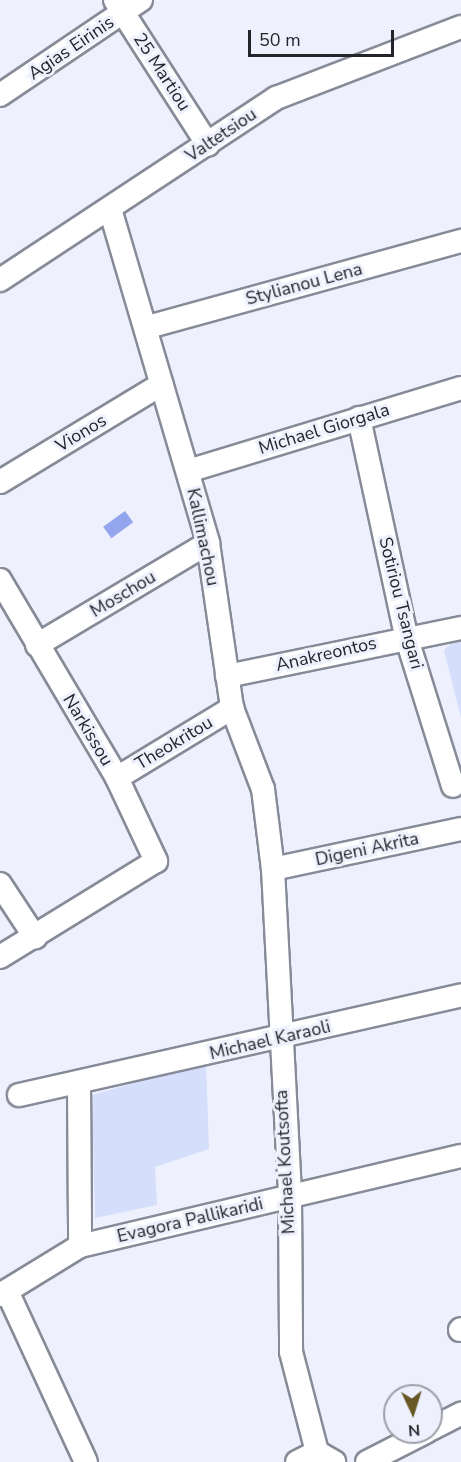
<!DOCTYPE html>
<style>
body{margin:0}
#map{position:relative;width:461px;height:1462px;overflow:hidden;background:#eef1fd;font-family:"Nunito Sans",sans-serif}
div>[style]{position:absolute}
.green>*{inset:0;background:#d5defa}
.water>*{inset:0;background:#93a5ec;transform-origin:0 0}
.roads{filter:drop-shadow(2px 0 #878b98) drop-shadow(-2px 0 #878b98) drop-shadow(0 2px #878b98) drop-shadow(0 -2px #878b98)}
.minor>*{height:22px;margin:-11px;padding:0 11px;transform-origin:11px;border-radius:11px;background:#fff}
span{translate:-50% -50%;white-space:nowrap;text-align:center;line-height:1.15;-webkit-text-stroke:6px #eef1fd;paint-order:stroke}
.street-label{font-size:18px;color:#24252b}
.north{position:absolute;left:383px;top:1384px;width:60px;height:60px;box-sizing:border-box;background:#eef1fd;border:2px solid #9d9fa9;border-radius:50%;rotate:176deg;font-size:16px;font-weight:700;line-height:24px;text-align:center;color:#24252b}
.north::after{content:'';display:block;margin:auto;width:21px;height:27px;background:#675825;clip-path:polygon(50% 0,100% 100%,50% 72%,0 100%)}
.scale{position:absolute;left:248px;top:30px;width:146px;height:27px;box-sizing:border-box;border:3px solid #24252b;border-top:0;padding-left:8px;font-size:18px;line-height:21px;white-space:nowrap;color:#24252b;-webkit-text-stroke:4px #eef1fd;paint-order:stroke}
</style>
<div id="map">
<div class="green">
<i style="clip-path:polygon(461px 635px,461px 718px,444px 650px)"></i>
<i style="clip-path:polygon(206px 1062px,209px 1149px,155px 1167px,157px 1205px,95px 1218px,92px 1095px)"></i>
</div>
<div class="water">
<i style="left:125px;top:511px;width:14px;height:27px;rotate:54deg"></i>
</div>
<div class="roads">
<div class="minor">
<i style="left:115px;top:0;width:172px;rotate:57.3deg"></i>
<i style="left:0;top:95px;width:170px;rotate:-34deg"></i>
<i style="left:110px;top:209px;width:348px;rotate:73.6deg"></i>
<i style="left:208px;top:543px;width:167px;rotate:81.7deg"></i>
<i style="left:232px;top:708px;width:87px;rotate:69.1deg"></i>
<i style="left:263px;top:789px;width:81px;rotate:82.9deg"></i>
<i style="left:273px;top:869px;width:328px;rotate:87deg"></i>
<i style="left:290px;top:1197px;width:155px;rotate:89.6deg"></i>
<i style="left:291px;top:1352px;width:103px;rotate:75.4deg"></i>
<i style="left:0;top:280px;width:331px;rotate:-33.4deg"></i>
<i style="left:276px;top:98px;width:198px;rotate:-21deg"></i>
<i style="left:148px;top:327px;width:325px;rotate:-15.4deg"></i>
<i style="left:359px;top:418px;width:223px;rotate:77.8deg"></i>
<i style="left:406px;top:636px;width:157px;rotate:72.6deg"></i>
<i style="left:188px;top:471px;width:285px;rotate:-16.9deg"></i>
<i style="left:0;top:482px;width:189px;rotate:-31.2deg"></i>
<i style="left:0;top:580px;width:230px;rotate:59.4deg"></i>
<i style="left:117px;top:778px;width:92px;rotate:64.8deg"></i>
<i style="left:156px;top:861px;width:183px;rotate:148.4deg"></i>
<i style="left:37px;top:645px;width:199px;rotate:-30.8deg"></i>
<i style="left:227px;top:676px;width:239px;rotate:-11.6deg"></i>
<i style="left:117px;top:778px;width:135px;rotate:-31.3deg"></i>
<i style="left:273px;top:869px;width:192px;rotate:-12deg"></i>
<i style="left:0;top:884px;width:64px;rotate:56.6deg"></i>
<i style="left:79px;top:1083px;width:163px;rotate:89.6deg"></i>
<i style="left:19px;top:1095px;width:453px;rotate:-12.7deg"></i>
<i style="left:7px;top:1291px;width:188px;rotate:65.2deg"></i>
<i style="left:0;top:1295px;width:94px;rotate:-31.5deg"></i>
<i style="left:80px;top:1246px;width:391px;rotate:-13.3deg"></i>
<i style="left:460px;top:1330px;width:1px;rotate:-45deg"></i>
<i style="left:431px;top:1429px;width:34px;rotate:-27deg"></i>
<i style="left:297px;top:1462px;width:22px;rotate:-27deg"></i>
<i style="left:317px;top:1452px;width:20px;rotate:30deg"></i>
<i style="left:367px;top:1462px;width:66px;rotate:-27deg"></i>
</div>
</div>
<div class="street-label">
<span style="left:71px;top:48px;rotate:-34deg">Agias Eirinis</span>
<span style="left:162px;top:72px;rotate:57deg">25 Martiou</span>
<span style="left:221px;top:135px;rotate:-34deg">Valtetsiou</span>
<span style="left:304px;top:284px;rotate:-15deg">Stylianou Lena</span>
<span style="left:324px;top:429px;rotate:-17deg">Michael Giorgala</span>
<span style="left:81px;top:433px;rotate:-31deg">Vionos</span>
<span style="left:203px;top:537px;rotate:78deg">Kallimachou</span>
<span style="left:123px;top:594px;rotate:-31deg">Moschou</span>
<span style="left:401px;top:603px;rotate:76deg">Sotiriou Tsangari</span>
<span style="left:326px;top:654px;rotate:-13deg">Anakreontos</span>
<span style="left:88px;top:730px;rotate:59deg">Narkissou</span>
<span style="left:174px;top:743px;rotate:-31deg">Theokritou</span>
<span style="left:367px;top:849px;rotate:-12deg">Digeni Akrita</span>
<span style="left:270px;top:1040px;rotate:-13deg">Michael Karaoli</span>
<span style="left:285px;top:1162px;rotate:-93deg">Michael Koutsofta</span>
<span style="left:190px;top:1220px;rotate:-13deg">Evagora Pallikaridi</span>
</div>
<div class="north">N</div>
<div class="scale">50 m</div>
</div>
